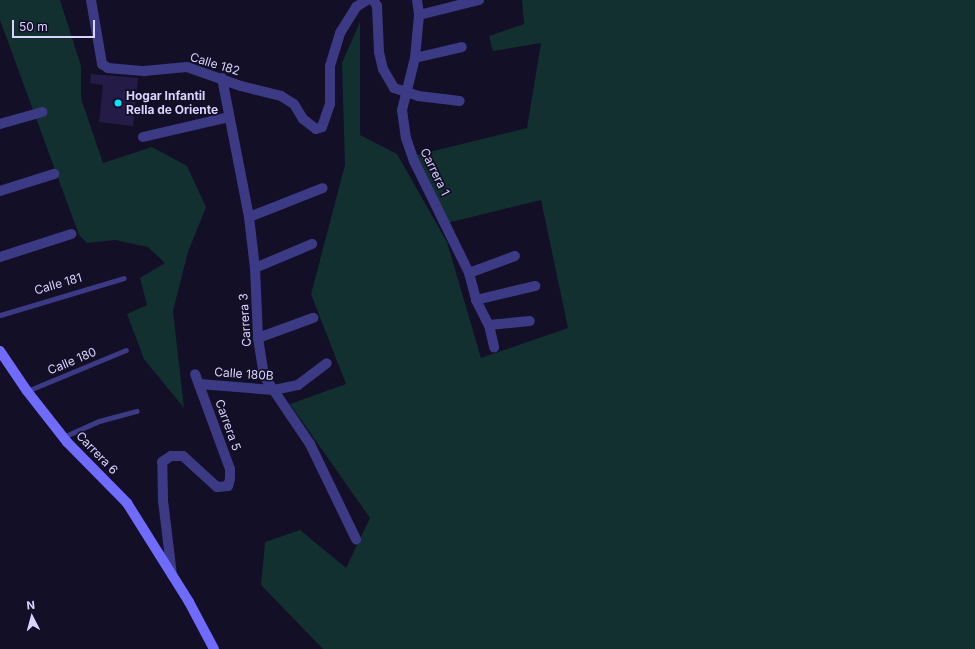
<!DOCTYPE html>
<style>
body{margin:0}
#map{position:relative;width:975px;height:649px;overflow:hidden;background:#130f26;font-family:Inter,sans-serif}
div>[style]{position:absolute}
.green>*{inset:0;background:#12302f}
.building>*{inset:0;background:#241b47}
.lane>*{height:5px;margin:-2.5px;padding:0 2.5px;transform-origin:2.5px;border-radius:2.5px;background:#3d3a85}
.street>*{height:10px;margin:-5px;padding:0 5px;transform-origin:5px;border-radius:5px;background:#3d3a85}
.secondary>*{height:10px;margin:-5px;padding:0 5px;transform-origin:5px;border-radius:5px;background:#6f6bff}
.dots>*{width:11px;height:11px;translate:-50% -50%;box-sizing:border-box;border:2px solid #130f26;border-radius:50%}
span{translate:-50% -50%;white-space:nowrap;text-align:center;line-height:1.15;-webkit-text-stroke:3.5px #130f26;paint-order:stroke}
.street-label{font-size:12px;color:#d9d4ff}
.poi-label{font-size:12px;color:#d9d4ff;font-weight:700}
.left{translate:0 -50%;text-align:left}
.north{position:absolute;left:12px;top:597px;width:40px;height:40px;-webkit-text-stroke:3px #130f26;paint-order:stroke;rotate:354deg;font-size:11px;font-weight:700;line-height:16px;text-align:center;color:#d9d4ff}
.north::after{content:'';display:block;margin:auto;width:14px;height:18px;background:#d9d4ff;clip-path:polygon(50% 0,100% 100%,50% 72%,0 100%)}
.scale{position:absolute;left:12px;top:20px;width:83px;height:18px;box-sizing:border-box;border:2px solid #d9d4ff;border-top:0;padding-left:5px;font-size:12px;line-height:14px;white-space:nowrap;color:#d9d4ff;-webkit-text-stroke:3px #130f26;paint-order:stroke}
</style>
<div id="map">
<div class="green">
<i style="clip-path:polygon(0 0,60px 0,81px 66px,81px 98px,103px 163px,152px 147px,187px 166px,206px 207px,188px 252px,173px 311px,184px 408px,144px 359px,127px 314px,147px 305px,140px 278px,165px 263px,148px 247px,115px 240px,87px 243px,79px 235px,0 20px)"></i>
<i style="clip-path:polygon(522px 0,975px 0,975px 649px,323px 649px,261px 585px,265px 542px,300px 530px,346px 568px,370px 518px,290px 404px,346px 384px,311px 294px,345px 165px,342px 63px,360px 22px,360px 135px,397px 154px,447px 242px,481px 358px,568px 328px,541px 200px,439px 225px,417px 155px,527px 128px,541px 43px,493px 51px,489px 36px,524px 24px)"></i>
</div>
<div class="building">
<i style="clip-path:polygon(91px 74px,138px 78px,133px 126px,99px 122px,103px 85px,90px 83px)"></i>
</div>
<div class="lane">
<i style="left:0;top:315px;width:129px;rotate:-16.6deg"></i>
<i style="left:27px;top:391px;width:107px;rotate:-22.5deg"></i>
<i style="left:63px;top:437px;width:39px;rotate:-24deg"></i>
<i style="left:99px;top:421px;width:39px;rotate:-15deg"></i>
</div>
<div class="street">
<i style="left:91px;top:0;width:65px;rotate:80.2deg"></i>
<i style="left:102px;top:64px;width:7px;rotate:34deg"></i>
<i style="left:108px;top:68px;width:36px;rotate:5deg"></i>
<i style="left:144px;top:71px;width:43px;rotate:-5.3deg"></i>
<i style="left:187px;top:67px;width:57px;rotate:19.4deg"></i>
<i style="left:241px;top:86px;width:41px;rotate:14deg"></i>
<i style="left:281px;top:96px;width:15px;rotate:32deg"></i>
<i style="left:294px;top:104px;width:17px;rotate:59deg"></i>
<i style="left:303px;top:119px;width:16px;rotate:38deg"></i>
<i style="left:316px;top:129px;width:6px;rotate:-18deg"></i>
<i style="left:322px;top:127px;width:24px;rotate:-71deg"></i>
<i style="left:330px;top:104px;width:38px;rotate:-90deg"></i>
<i style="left:330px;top:66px;width:34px;rotate:-73deg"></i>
<i style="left:340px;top:33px;width:31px;rotate:-58deg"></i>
<i style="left:356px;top:7px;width:13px;rotate:-32deg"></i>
<i style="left:373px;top:0;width:7px;rotate:56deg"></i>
<i style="left:377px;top:6px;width:46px;rotate:87.5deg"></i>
<i style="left:379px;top:52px;width:17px;rotate:77deg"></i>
<i style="left:383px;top:69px;width:22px;rotate:60deg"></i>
<i style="left:394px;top:88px;width:25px;rotate:18deg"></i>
<i style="left:418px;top:96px;width:42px;rotate:6.8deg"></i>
<i style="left:417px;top:0;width:15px;rotate:82deg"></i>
<i style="left:419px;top:15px;width:43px;rotate:95.3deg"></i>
<i style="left:415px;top:58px;width:54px;rotate:104deg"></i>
<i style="left:402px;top:110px;width:28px;rotate:82deg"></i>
<i style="left:406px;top:138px;width:24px;rotate:71deg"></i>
<i style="left:414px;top:161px;width:125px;rotate:63.8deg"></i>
<i style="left:469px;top:273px;width:28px;rotate:75deg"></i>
<i style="left:476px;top:300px;width:28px;rotate:63deg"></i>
<i style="left:489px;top:325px;width:23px;rotate:77deg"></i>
<i style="left:419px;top:15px;width:62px;rotate:-14deg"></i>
<i style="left:415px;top:58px;width:48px;rotate:-13.2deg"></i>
<i style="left:222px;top:78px;width:142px;rotate:79deg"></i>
<i style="left:249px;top:217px;width:51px;rotate:83.3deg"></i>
<i style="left:255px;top:268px;width:70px;rotate:87.5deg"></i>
<i style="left:258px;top:338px;width:38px;rotate:81deg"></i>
<i style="left:264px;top:376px;width:82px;rotate:55.9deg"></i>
<i style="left:310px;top:444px;width:106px;rotate:64.2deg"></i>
<i style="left:0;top:124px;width:44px;rotate:-15.9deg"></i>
<i style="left:143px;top:137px;width:88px;rotate:-13.1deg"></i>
<i style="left:0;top:191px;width:57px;rotate:-17.5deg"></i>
<i style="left:249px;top:217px;width:79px;rotate:-21.4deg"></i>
<i style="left:0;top:257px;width:75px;rotate:-17.9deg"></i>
<i style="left:255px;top:268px;width:62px;rotate:-22.8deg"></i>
<i style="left:469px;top:273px;width:49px;rotate:-20.3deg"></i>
<i style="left:476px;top:300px;width:61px;rotate:-13.3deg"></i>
<i style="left:489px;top:325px;width:41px;rotate:-5.6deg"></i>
<i style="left:258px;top:338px;width:59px;rotate:-20deg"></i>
<i style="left:199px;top:384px;width:75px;rotate:4.6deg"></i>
<i style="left:274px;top:390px;width:25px;rotate:-12deg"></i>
<i style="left:298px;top:385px;width:36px;rotate:-37deg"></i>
<i style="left:172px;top:575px;width:75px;rotate:-96.9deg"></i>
<i style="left:163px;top:501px;width:39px;rotate:-91deg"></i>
<i style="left:162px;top:462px;width:11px;rotate:-34deg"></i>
<i style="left:171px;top:456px;width:12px"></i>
<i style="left:183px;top:456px;width:46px;rotate:42.4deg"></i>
<i style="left:217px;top:487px;width:11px;rotate:-5deg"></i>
<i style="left:228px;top:486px;width:7px;rotate:-74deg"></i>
<i style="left:230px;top:479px;width:10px;rotate:-90deg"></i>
<i style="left:230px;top:469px;width:101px;rotate:-110.2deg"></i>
</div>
<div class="secondary">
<i style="left:0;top:351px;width:48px;rotate:56deg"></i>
<i style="left:27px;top:391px;width:65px;rotate:51.9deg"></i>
<i style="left:67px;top:442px;width:86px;rotate:45.5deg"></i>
<i style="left:127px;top:503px;width:117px;rotate:57.9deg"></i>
<i style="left:189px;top:602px;width:53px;rotate:62deg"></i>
</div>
<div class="dots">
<i style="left:118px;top:103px;background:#00e5ff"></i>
</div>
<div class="street-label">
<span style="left:215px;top:64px;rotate:17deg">Calle 182</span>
<span style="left:435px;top:172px;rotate:64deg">Carrera 1</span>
<span style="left:58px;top:284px;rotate:-16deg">Calle 181</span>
<span style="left:245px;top:320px;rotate:-94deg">Carrera 3</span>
<span style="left:72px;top:361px;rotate:-23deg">Calle 180</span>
<span style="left:244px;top:374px;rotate:4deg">Calle 180B</span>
<span style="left:228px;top:425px;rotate:70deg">Carrera 5</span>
<span style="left:97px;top:453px;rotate:46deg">Carrera 6</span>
</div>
<div class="poi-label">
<span class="left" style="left:126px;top:103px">Hogar Infantil<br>Rella de Oriente</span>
</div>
<div class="north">N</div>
<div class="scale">50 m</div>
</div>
